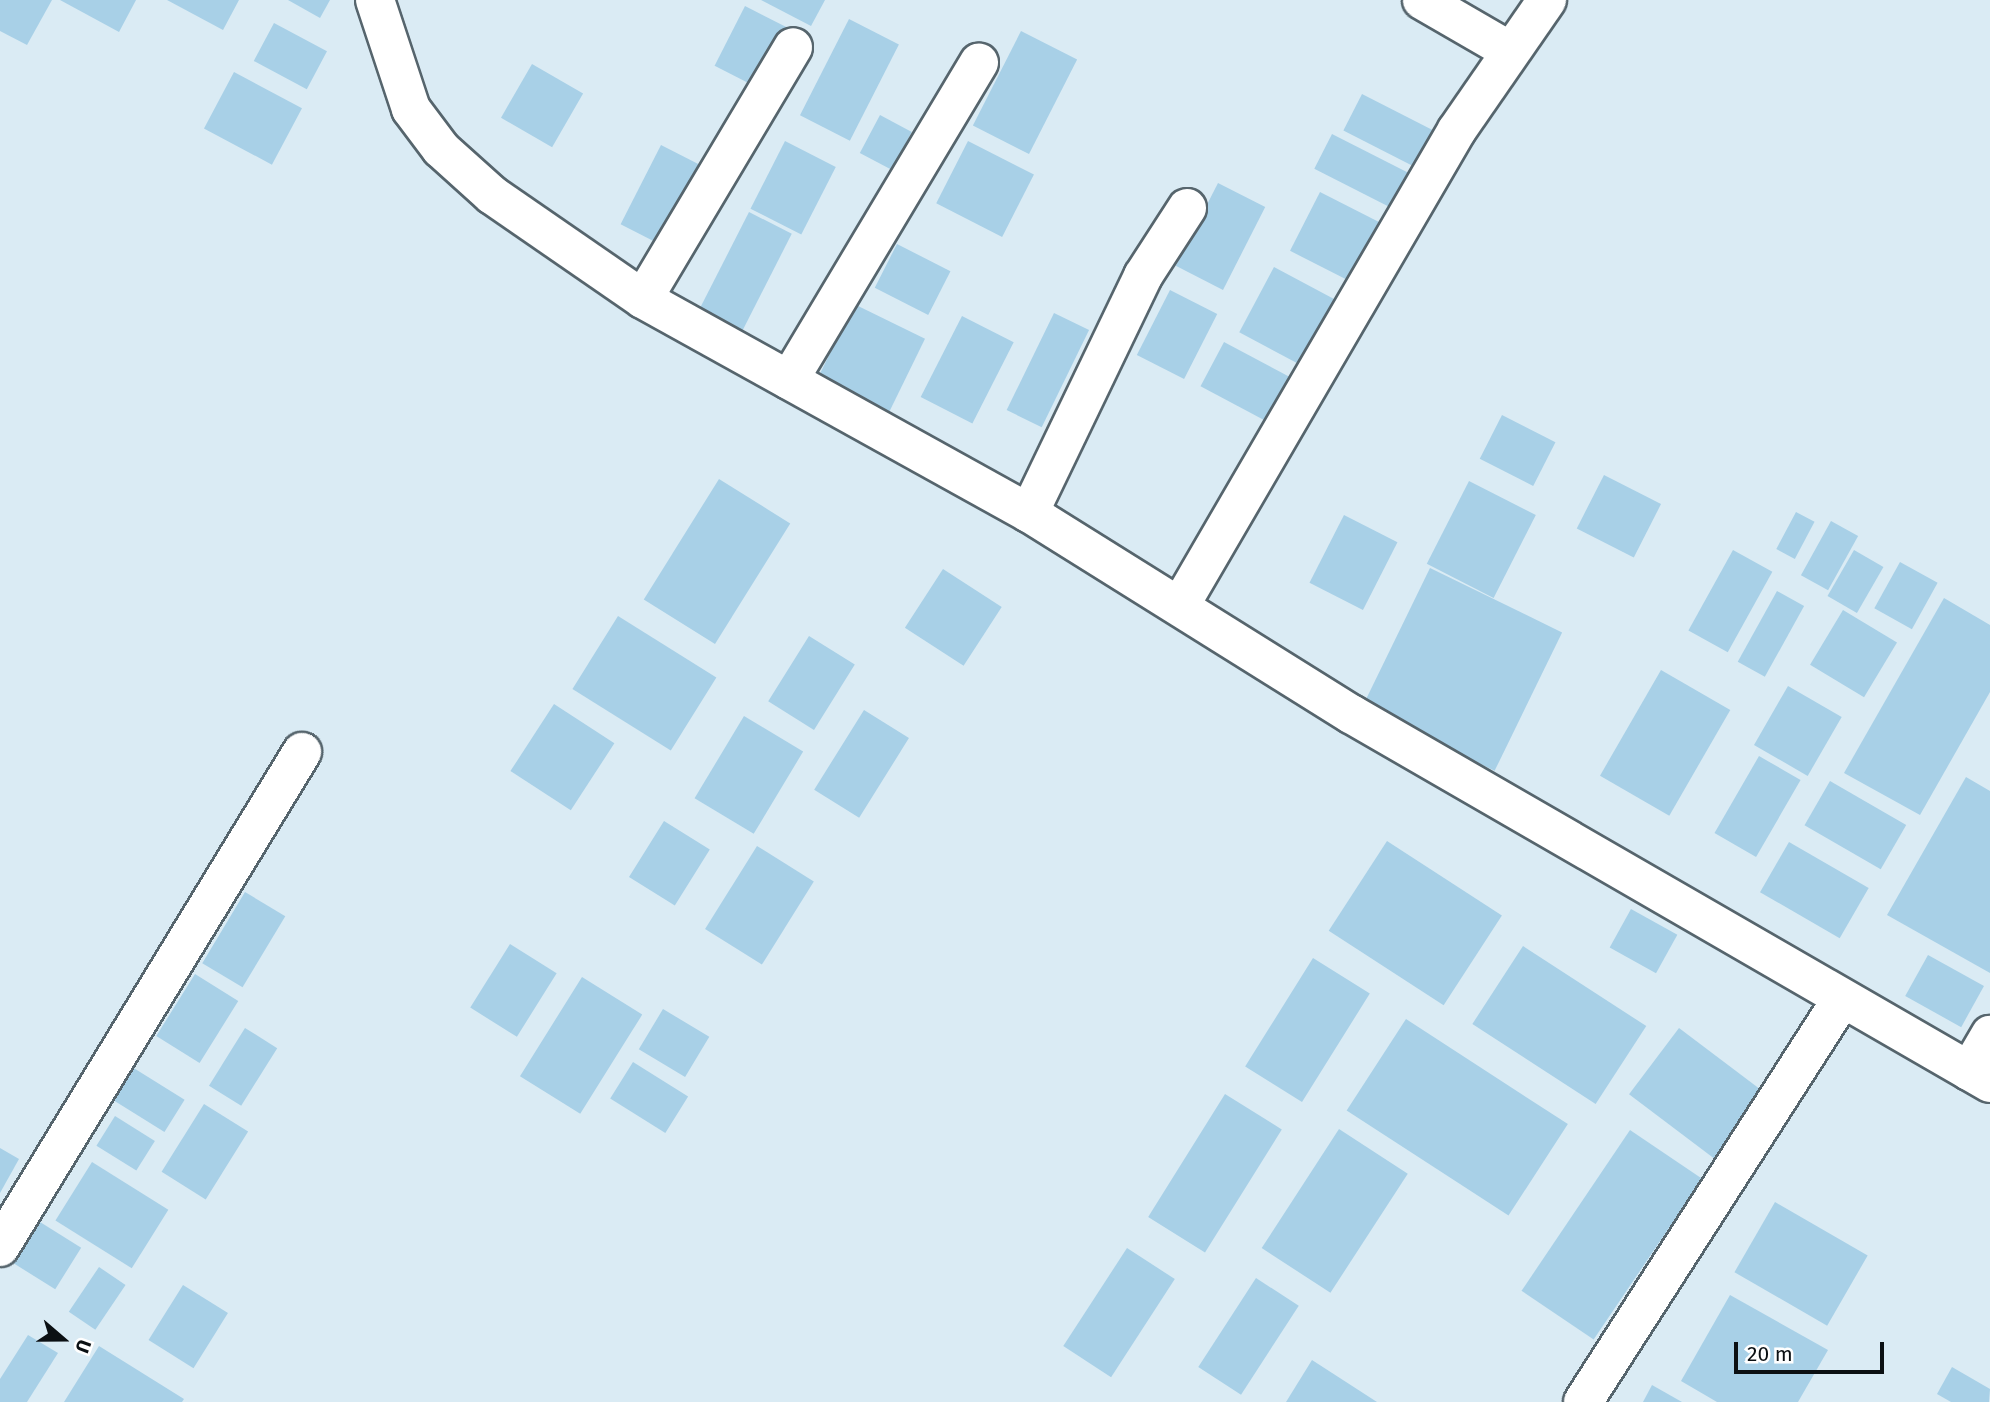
<!DOCTYPE html>
<style>
body{margin:0}
#map{position:relative;width:1990px;height:1402px;overflow:hidden;background:#daebf4;font-family:"Fira Sans",sans-serif}
div>[style]{position:absolute}
.building>*{inset:0;background:#a8d0e7;transform-origin:0 0}
.roads{filter:drop-shadow(2px 0 #56656d) drop-shadow(-2px 0 #56656d) drop-shadow(0 2px #56656d) drop-shadow(0 -2px #56656d)}
.minor>*{height:38px;margin:-19px;padding:0 19px;transform-origin:19px;border-radius:19px;background:#fff}
span{translate:-50% -50%;white-space:nowrap;text-align:center;line-height:1.15;-webkit-text-stroke:6px #fff;paint-order:stroke}
.north{position:absolute;left:28px;top:1304px;width:70px;height:70px;-webkit-text-stroke:5px #fff;paint-order:stroke;rotate:110deg;font-size:19px;font-weight:700;line-height:28px;text-align:center;color:#0b1013}
.north::after{content:'';display:block;margin:auto;width:24px;height:32px;background:#0b1013;clip-path:polygon(50% 0,100% 100%,50% 72%,0 100%)}
.scale{position:absolute;left:1734px;top:1342px;width:150px;height:32px;box-sizing:border-box;border:4px solid #0b1013;border-top:0;padding-left:9px;font-size:21px;line-height:24px;white-space:nowrap;color:#0b1013;-webkit-text-stroke:5px #fff;paint-order:stroke}
</style>
<div id="map">
<div class="building">
<i style="clip-path:polygon(0 0,52px 0,27px 45px,0 31px)"></i>
<i style="clip-path:polygon(60px 0,136px 0,119px 32px)"></i>
<i style="clip-path:polygon(167px 0,239px 0,223px 30px)"></i>
<i style="clip-path:polygon(288px 0,330px 0,320px 18px)"></i>
<i style="clip-path:polygon(761px 0,825px 0,811px 26px)"></i>
<i style="left:745px;top:6px;width:49px;height:67px;rotate:27deg"></i>
<i style="left:849px;top:19px;width:56px;height:108px;rotate:27deg"></i>
<i style="left:274px;top:23px;width:60px;height:43px;rotate:28deg"></i>
<i style="left:1021px;top:31px;width:63px;height:106px;rotate:27deg"></i>
<i style="left:532px;top:64px;width:59px;height:62px;rotate:30deg"></i>
<i style="left:234px;top:72px;width:77px;height:64px;rotate:28deg"></i>
<i style="left:1362px;top:94px;width:83px;height:41px;rotate:27deg"></i>
<i style="left:880px;top:115px;width:36px;height:43px;rotate:28deg"></i>
<i style="left:1332px;top:134px;width:85px;height:39px;rotate:27deg"></i>
<i style="left:785px;top:141px;width:57px;height:76px;rotate:27deg"></i>
<i style="left:968px;top:141px;width:74px;height:70px;rotate:27deg"></i>
<i style="left:661px;top:145px;width:55px;height:89px;rotate:27deg"></i>
<i style="left:1218px;top:183px;width:53px;height:93px;rotate:27deg"></i>
<i style="left:1320px;top:192px;width:75px;height:66px;rotate:27deg"></i>
<i style="left:749px;top:212px;width:48px;height:116px;rotate:27deg"></i>
<i style="left:897px;top:244px;width:60px;height:49px;rotate:27deg"></i>
<i style="left:1274px;top:267px;width:69px;height:74px;rotate:28deg"></i>
<i style="left:1170px;top:290px;width:53px;height:73px;rotate:27deg"></i>
<i style="left:854px;top:304px;width:79px;height:89px;rotate:26deg"></i>
<i style="left:1054px;top:313px;width:39px;height:108px;rotate:26deg"></i>
<i style="left:962px;top:316px;width:58px;height:91px;rotate:27deg"></i>
<i style="left:1224px;top:342px;width:74px;height:50px;rotate:28deg"></i>
<i style="left:1502px;top:415px;width:60px;height:49px;rotate:27deg"></i>
<i style="left:1604px;top:475px;width:64px;height:60px;rotate:27deg"></i>
<i style="left:719px;top:479px;width:84px;height:142px;rotate:32deg"></i>
<i style="left:1469px;top:481px;width:75px;height:93px;rotate:27deg"></i>
<i style="left:1796px;top:512px;width:21px;height:42px;rotate:28deg"></i>
<i style="left:1344px;top:515px;width:60px;height:76px;rotate:27deg"></i>
<i style="left:1831px;top:521px;width:31px;height:62px;rotate:29deg"></i>
<i style="left:1733px;top:550px;width:45px;height:92px;rotate:29deg"></i>
<i style="left:1854px;top:550px;width:34px;height:53px;rotate:30deg"></i>
<i style="left:1900px;top:562px;width:43px;height:53px;rotate:29deg"></i>
<i style="left:1430px;top:568px;width:147px;height:154px;rotate:26deg"></i>
<i style="left:943px;top:569px;width:70px;height:70px;rotate:33deg"></i>
<i style="left:1777px;top:591px;width:31px;height:81px;rotate:29deg"></i>
<i style="clip-path:polygon(1944px 598px,1990px 625px,1990px 692px,1920px 815px,1844px 773px)"></i>
<i style="left:1843px;top:610px;width:63px;height:64px;rotate:31deg"></i>
<i style="left:618px;top:616px;width:116px;height:86px;rotate:32deg"></i>
<i style="left:809px;top:636px;width:54px;height:77px;rotate:32deg"></i>
<i style="left:1661px;top:670px;width:80px;height:122px;rotate:30deg"></i>
<i style="left:1788px;top:686px;width:62px;height:68px;rotate:30deg"></i>
<i style="left:554px;top:704px;width:72px;height:80px;rotate:33deg"></i>
<i style="left:864px;top:710px;width:53px;height:94px;rotate:32deg"></i>
<i style="left:744px;top:716px;width:69px;height:96px;rotate:31deg"></i>
<i style="left:1759px;top:756px;width:48px;height:89px;rotate:30deg"></i>
<i style="clip-path:polygon(1966px 777px,1990px 791px,1990px 973px,1887px 915px)"></i>
<i style="left:1830px;top:781px;width:88px;height:51px;rotate:30deg"></i>
<i style="left:664px;top:821px;width:54px;height:66px;rotate:32deg"></i>
<i style="left:1387px;top:841px;width:137px;height:107px;rotate:33deg"></i>
<i style="left:1789px;top:842px;width:92px;height:58px;rotate:30deg"></i>
<i style="left:757px;top:846px;width:67px;height:98px;rotate:32deg"></i>
<i style="left:245px;top:892px;width:47px;height:83px;rotate:31deg"></i>
<i style="left:1631px;top:909px;width:53px;height:44px;rotate:29deg"></i>
<i style="left:510px;top:944px;width:55px;height:75px;rotate:32deg"></i>
<i style="left:1523px;top:946px;width:147px;height:93px;rotate:33deg"></i>
<i style="left:1928px;top:955px;width:64px;height:47px;rotate:29deg"></i>
<i style="left:1313px;top:958px;width:67px;height:128px;rotate:32deg"></i>
<i style="left:195px;top:974px;width:51px;height:73px;rotate:32deg"></i>
<i style="left:582px;top:977px;width:71px;height:117px;rotate:32deg"></i>
<i style="left:663px;top:1009px;width:54px;height:47px;rotate:31deg"></i>
<i style="left:1406px;top:1019px;width:193px;height:109px;rotate:33deg"></i>
<i style="left:245px;top:1028px;width:38px;height:68px;rotate:32deg"></i>
<i style="left:1679px;top:1028px;width:112px;height:83px;rotate:37deg"></i>
<i style="left:633px;top:1062px;width:65px;height:43px;rotate:32deg"></i>
<i style="left:132px;top:1067px;width:62px;height:38px;rotate:32deg"></i>
<i style="left:1225px;top:1094px;width:67px;height:145px;rotate:32deg"></i>
<i style="left:204px;top:1104px;width:52px;height:80px;rotate:32deg"></i>
<i style="left:115px;top:1116px;width:47px;height:35px;rotate:32deg"></i>
<i style="left:1339px;top:1129px;width:82px;height:142px;rotate:33deg"></i>
<i style="left:1630px;top:1130px;width:87px;height:194px;rotate:34deg"></i>
<i style="clip-path:polygon(0 1148px,19px 1159px,0 1193px)"></i>
<i style="left:92px;top:1162px;width:90px;height:69px;rotate:32deg"></i>
<i style="left:1775px;top:1202px;width:107px;height:81px;rotate:30deg"></i>
<i style="left:32px;top:1217px;width:58px;height:49px;rotate:32deg"></i>
<i style="left:1127px;top:1248px;width:57px;height:117px;rotate:33deg"></i>
<i style="left:99px;top:1267px;width:32px;height:54px;rotate:34deg"></i>
<i style="left:1256px;top:1278px;width:51px;height:106px;rotate:33deg"></i>
<i style="left:183px;top:1285px;width:53px;height:65px;rotate:32deg"></i>
<i style="clip-path:polygon(1730px 1295px,1828px 1350px,1798px 1402px,1717px 1402px,1681px 1381px)"></i>
<i style="clip-path:polygon(28px 1335px,58px 1353px,27px 1402px,0 1402px,0 1379px)"></i>
<i style="clip-path:polygon(99px 1346px,184px 1399px,182px 1402px,64px 1402px)"></i>
<i style="clip-path:polygon(1312px 1360px,1377px 1402px,1286px 1402px)"></i>
<i style="clip-path:polygon(1952px 1367px,1990px 1389px,1989px 1402px,1951px 1402px,1937px 1394px)"></i>
<i style="clip-path:polygon(1652px 1385px,1682px 1402px,1643px 1402px)"></i>
</div>
<div class="roads">
<div class="minor">
<i style="left:375px;top:0;width:115px;rotate:71.7deg"></i>
<i style="left:411px;top:109px;width:50px;rotate:53.1deg"></i>
<i style="left:441px;top:149px;width:69px;rotate:42deg"></i>
<i style="left:492px;top:195px;width:183px;rotate:34.6deg"></i>
<i style="left:643px;top:299px;width:441px;rotate:29deg"></i>
<i style="left:1029px;top:513px;width:380px;rotate:32deg"></i>
<i style="left:1351px;top:714px;width:738px;rotate:30deg"></i>
<i style="left:1422px;top:0;width:102px;rotate:30.1deg"></i>
<i style="left:643px;top:299px;width:293px;rotate:-59.2deg"></i>
<i style="left:789px;top:380px;width:370px;rotate:-59.1deg"></i>
<i style="left:1029px;top:513px;width:263px;rotate:-64.3deg"></i>
<i style="left:1143px;top:276px;width:81px;rotate:-57.1deg"></i>
<i style="left:1181px;top:604px;width:548px;rotate:-59.79deg"></i>
<i style="left:1457px;top:130px;width:158px;rotate:-55.3deg"></i>
<i style="left:1969px;top:1071px;width:42px;rotate:-59.7deg"></i>
<i style="left:0;top:1247px;width:580px;rotate:-58.61deg"></i>
<i style="left:1583px;top:1402px;width:478px;rotate:-57.3deg"></i>
</div>
</div>
<div class="north">U</div>
<div class="scale">20 m</div>
</div>
